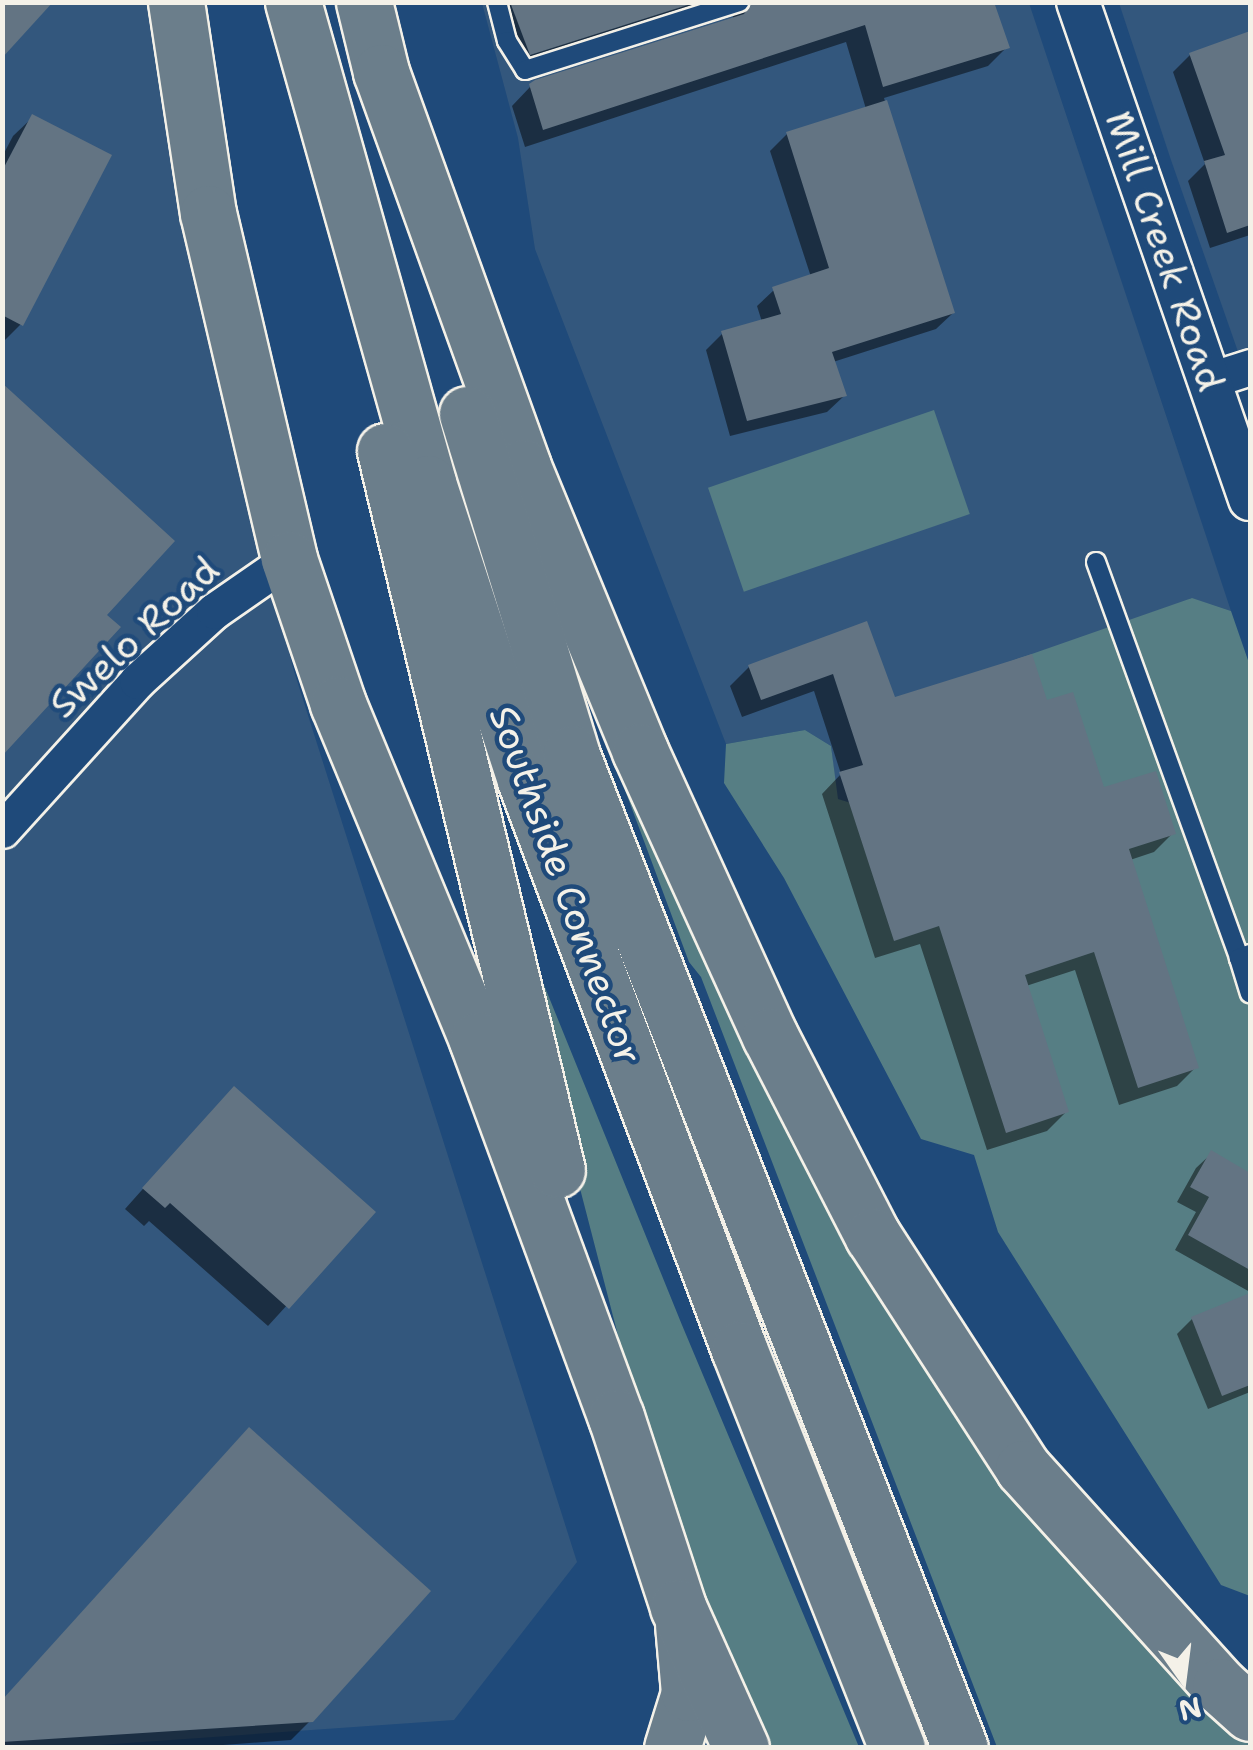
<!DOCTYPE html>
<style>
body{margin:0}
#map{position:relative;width:1253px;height:1750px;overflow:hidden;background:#1f4a7a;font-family:"Shantell Sans",sans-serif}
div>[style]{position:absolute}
.built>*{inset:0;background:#33577d}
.green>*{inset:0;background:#567e84;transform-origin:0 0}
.shadow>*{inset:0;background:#0007}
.building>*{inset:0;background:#637483}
.roads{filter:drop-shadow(2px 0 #f4f1e8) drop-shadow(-2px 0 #f4f1e8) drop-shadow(0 2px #f4f1e8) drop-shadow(0 -2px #f4f1e8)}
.service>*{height:18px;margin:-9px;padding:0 9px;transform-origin:9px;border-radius:9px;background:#1f4a7a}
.minor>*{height:35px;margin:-17.5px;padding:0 17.5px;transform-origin:17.5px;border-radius:17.5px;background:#1f4a7a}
.tertiary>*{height:42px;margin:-21px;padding:0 21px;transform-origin:21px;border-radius:21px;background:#1f4a7a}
.trunk>*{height:55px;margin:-27.5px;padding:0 27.5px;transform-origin:27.5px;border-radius:27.5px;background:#6b7e8b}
.motorway>*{height:55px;margin:-27.5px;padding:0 27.5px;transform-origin:27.5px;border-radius:27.5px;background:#6b7e8b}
span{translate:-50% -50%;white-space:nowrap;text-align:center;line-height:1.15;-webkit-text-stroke:9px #1f4a7a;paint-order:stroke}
.street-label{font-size:38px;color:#f4f1e8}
.frame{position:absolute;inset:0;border:5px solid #f4f1e8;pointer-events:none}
.north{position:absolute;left:1133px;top:1630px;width:100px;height:100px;-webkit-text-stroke:8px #1f4a7a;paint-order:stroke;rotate:166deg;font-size:28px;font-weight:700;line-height:40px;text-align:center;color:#f4f1e8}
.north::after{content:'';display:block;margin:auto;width:35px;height:45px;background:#f4f1e8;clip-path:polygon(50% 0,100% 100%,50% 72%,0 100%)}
</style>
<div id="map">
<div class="built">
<i style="clip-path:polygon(3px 3px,161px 3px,240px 444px,293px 668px,577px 1562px,454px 1720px,71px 1747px,3px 1748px)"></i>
<i style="clip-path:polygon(482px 3px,1029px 3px,1231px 611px,1191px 598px,882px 812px,837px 799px,831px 746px,805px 730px,726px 744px,535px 249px,518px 138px)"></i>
<i style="clip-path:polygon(1119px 3px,1250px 3px,1250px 386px,1171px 160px)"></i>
</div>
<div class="green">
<i style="left:934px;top:410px;width:110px;height:239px;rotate:71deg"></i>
<i style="clip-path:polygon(1192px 598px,1231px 611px,1250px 666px,1250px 1596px,1221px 1585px,998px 1232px,974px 1155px,921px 1139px,784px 878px,724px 783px,726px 744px,805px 730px,831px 746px,838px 799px,881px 812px,983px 671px)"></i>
<i style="clip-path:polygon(629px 768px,815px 1156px,1250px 1739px,1250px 1747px,997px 1747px,701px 977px,689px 962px,619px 774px)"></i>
<i style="clip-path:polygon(529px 948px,682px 1325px,859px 1747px,764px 1747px,737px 1693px,635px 1401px,518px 949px)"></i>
</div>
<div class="shadow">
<i style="clip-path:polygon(491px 2px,984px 2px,1007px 47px,988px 66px,884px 98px,953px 313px,936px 329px,833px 362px,844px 396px,827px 412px,730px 436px,706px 350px,723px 333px,762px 322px,757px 306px,774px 290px,811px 277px,770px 151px,787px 134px,866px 109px,846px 42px,525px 147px,512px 106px,530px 87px,735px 20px,729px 10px,716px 8px,512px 72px,493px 26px,497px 22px)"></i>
<i style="clip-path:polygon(1250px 34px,1250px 235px,1210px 248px,1188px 181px,1205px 164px,1173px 72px,1190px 55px)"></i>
<i style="clip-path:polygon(33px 117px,21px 324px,2px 343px,2px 157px,13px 136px)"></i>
<i style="clip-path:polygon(866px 624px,893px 701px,1045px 704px,1102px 791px,1173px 833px,1154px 852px,1130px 860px,1196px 1067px,1177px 1086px,1119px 1105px,1075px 970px,1026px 986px,1066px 1112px,1047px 1131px,987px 1150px,920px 944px,875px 958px,822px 794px,841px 774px,814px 691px,742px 717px,730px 686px,749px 667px)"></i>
<i style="clip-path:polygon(215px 1108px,372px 1212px,268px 1326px,149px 1221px,144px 1226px,125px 1209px)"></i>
<i style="clip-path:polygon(1211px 1154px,1250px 1175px,1250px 1292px,1175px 1250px,1196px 1212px,1177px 1202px,1196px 1168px)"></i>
<i style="clip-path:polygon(1250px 1296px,1250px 1392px,1208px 1409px,1177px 1334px,1192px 1319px)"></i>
<i style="clip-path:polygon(2px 1702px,311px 1720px,291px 1740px,184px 1748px,2px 1748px)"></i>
</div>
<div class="building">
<i style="clip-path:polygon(2px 2px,53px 2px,2px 58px)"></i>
<i style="clip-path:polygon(510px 2px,697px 2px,530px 55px)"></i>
<i style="clip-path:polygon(752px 2px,994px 2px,1010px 48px,883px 87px,865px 25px,543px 130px,529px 84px,535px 80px,744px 14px)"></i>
<i style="clip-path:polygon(1250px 31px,1250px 225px,1227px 233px,1204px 161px,1225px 155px,1189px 53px)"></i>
<i style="clip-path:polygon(887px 100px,955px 313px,832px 352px,847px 396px,747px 421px,721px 331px,781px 314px,772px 287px,829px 268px,786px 132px)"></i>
<i style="clip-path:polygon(32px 114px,112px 155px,23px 326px,2px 315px,2px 171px)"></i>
<i style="clip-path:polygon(2px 383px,175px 541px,107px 615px,121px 627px,2px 756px)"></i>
<i style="clip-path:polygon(867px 621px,895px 697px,1032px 654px,1047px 700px,1073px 692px,1104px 787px,1156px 771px,1176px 834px,1129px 849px,1199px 1068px,1138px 1088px,1094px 952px,1025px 975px,1069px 1112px,1006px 1133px,939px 926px,894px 941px,839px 772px,863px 765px,833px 674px,761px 700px,748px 665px)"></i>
<i style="clip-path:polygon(234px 1086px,376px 1212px,289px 1309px,170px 1203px,165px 1208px,142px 1188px)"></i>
<i style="clip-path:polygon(1211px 1150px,1250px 1173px,1250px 1270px,1188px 1235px,1209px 1197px,1190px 1187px)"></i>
<i style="clip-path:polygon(1250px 1293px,1250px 1385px,1222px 1396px,1191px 1317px)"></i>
<i style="clip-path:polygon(249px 1427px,431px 1591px,313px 1722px,2px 1742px,2px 1700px)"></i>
</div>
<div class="roads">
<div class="service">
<i style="left:497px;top:2px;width:40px;rotate:75.6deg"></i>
<i style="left:507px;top:41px;width:34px;rotate:58deg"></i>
<i style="left:525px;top:70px;width:225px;rotate:-17.6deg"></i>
<i style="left:1096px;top:562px;width:421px;rotate:70.1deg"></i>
<i style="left:1250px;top:954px;width:12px;rotate:160deg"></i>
<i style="left:1239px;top:958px;width:37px;rotate:73deg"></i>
</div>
<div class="minor">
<i style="left:1210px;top:380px;width:42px;rotate:-18deg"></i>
<i style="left:2px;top:830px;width:201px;rotate:-47.8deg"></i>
<i style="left:137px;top:681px;width:104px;rotate:-42.3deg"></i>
<i style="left:214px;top:611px;width:91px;rotate:-34.7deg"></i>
</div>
<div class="tertiary">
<i style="left:1078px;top:2px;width:526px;rotate:70.91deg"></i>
</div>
<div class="trunk">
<i style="left:364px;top:2px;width:72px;rotate:76.3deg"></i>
<i style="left:672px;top:1748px;width:58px;rotate:-72.8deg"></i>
<i style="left:689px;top:1693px;width:68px;rotate:-95deg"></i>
</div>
<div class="motorway">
<i style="left:176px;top:2px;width:213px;rotate:81.4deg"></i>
<i style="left:208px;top:213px;width:355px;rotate:76.8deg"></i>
<i style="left:289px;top:559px;width:153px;rotate:71.3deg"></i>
<i style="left:338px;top:704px;width:364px;rotate:67.5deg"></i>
<i style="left:477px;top:1040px;width:402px;rotate:69.8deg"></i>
<i style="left:616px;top:1417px;width:200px;rotate:71.9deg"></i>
<i style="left:678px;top:1607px;width:154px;rotate:65.9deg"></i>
<i style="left:293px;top:2px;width:500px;rotate:74.3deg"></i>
<i style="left:428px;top:483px;width:312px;rotate:71.9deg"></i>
<i style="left:525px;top:780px;width:608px;rotate:69.39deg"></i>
<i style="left:739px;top:1349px;width:429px;rotate:68.4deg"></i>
<i style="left:381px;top:72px;width:420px;rotate:70.2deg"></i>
<i style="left:523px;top:467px;width:307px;rotate:67.6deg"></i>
<i style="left:640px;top:751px;width:313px;rotate:65.5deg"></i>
<i style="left:770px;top:1036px;width:225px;rotate:62.8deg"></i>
<i style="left:873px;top:1236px;width:276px;rotate:57.1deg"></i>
<i style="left:1023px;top:1468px;width:294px;rotate:47.9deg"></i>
<i style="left:1220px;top:1686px;width:40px;rotate:42deg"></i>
<i style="left:467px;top:414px;width:355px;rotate:72.9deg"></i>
<i style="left:571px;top:753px;width:1068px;rotate:68.65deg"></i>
<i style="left:385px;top:451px;width:739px;rotate:76.55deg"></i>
</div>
</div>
<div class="street-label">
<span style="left:1165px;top:251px;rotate:71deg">Mill Creek Road</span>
<span style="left:134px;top:637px;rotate:-43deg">Swelo Road</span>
<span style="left:566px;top:885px;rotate:70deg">Southside Connector</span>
</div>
<div class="frame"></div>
<div class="north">N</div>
</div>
